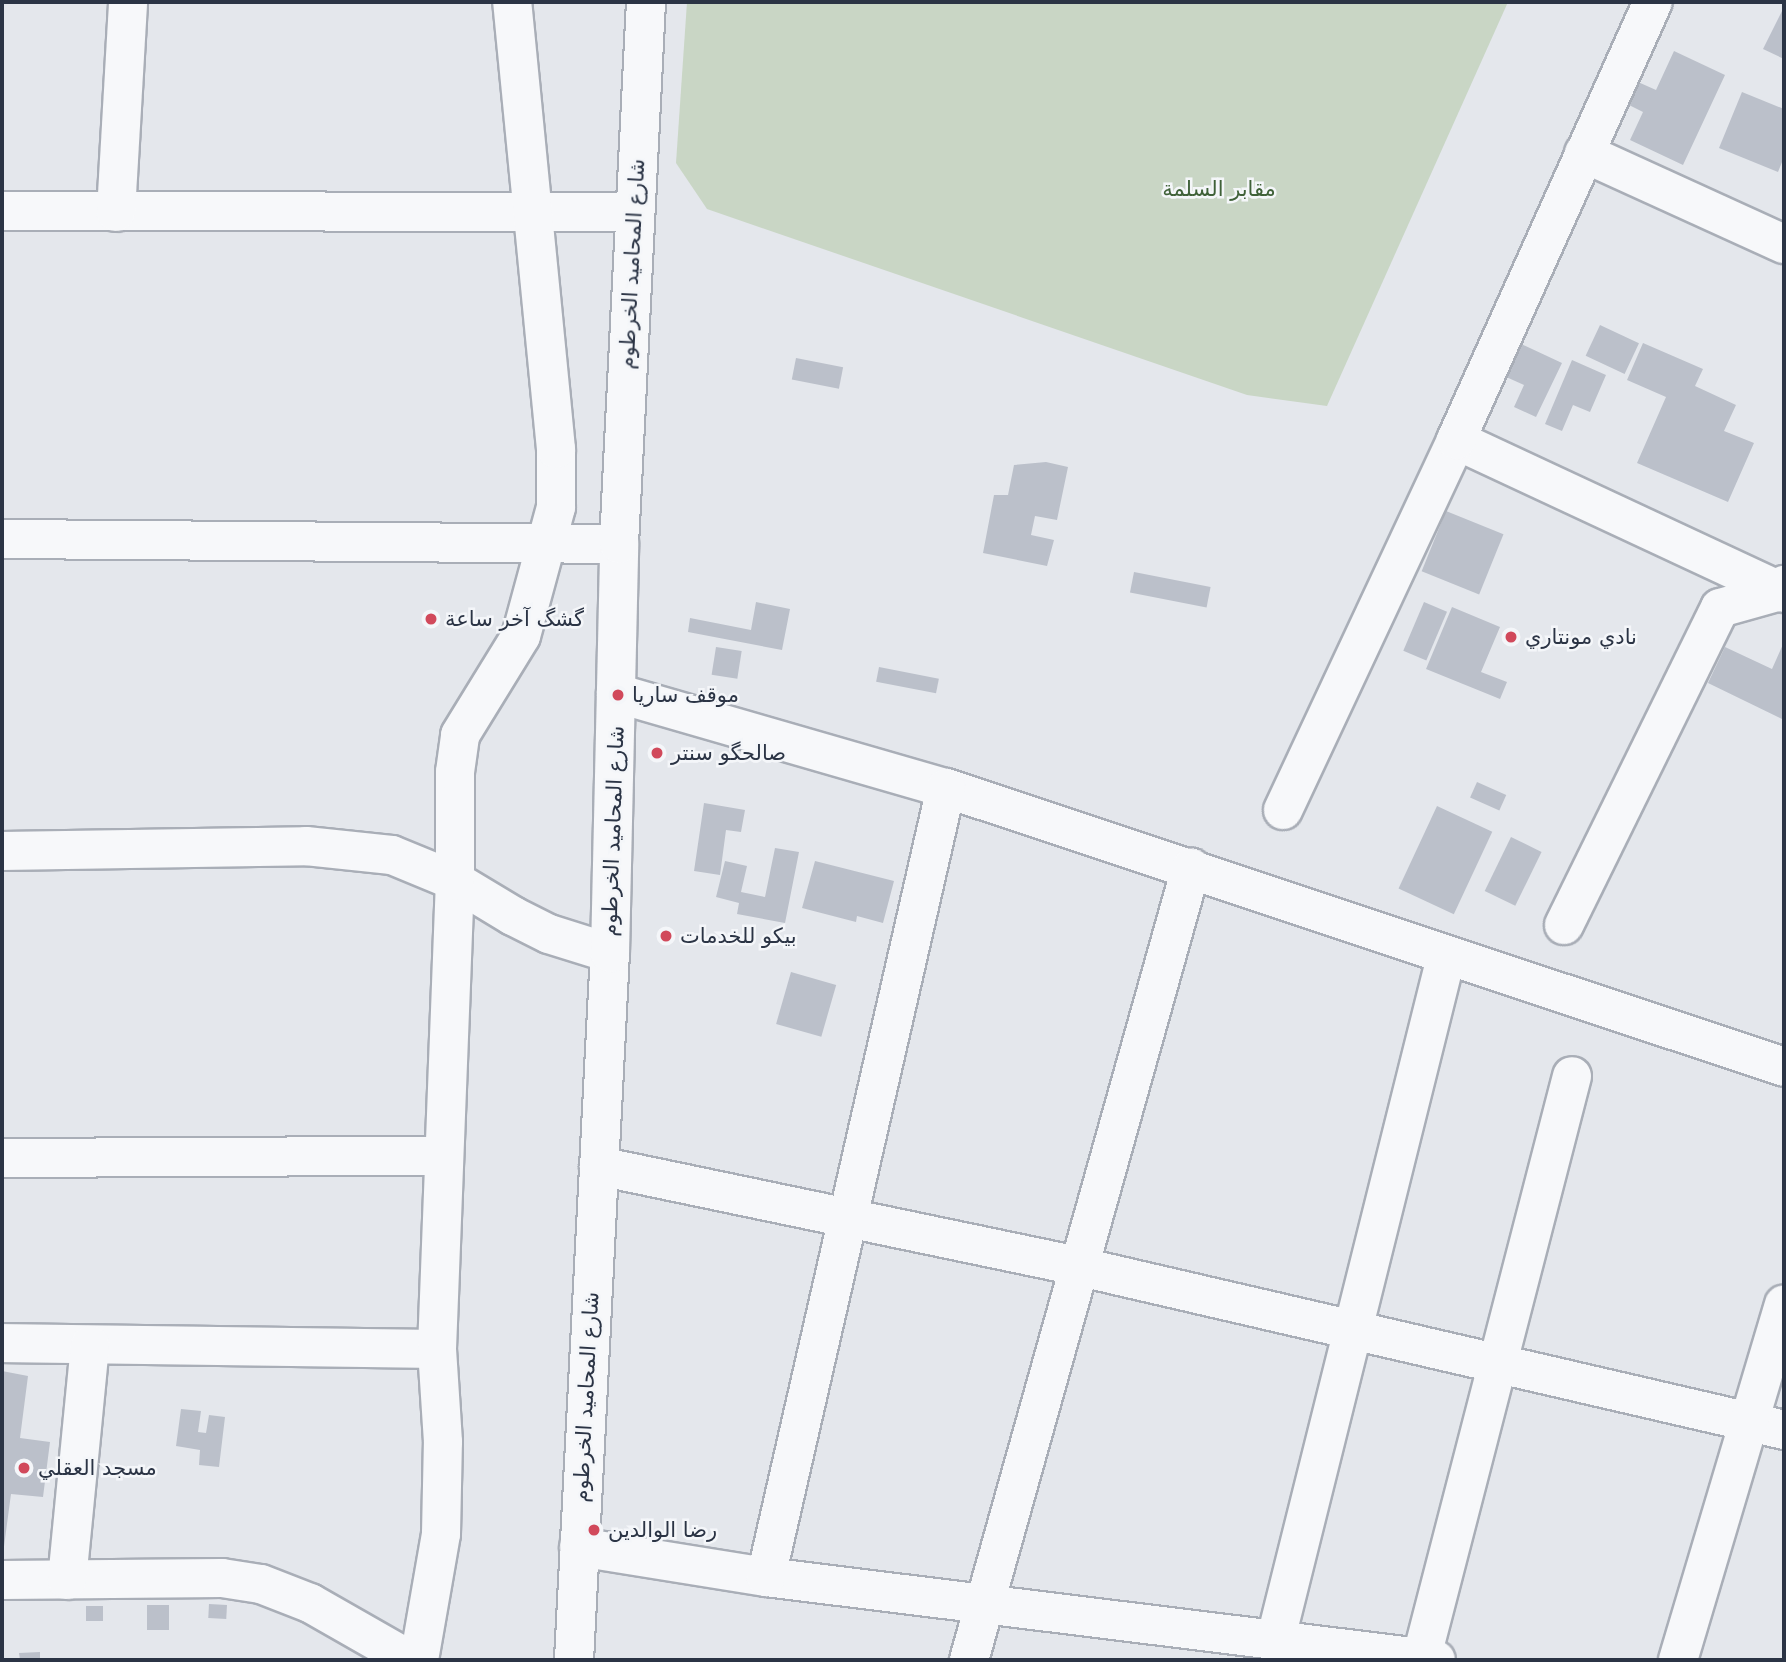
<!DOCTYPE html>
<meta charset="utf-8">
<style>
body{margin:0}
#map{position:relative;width:1786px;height:1662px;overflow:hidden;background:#e4e7ec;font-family:"DejaVu Sans",Cairo,sans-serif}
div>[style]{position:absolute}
.green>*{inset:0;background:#c9d6c5}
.building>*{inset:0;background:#bbc0ca;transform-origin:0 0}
.roads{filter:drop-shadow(2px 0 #a9aeb7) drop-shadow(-2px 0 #a9aeb7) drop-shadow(0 2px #a9aeb7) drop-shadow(0 -2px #a9aeb7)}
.minor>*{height:38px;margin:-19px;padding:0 19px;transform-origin:19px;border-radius:19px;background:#f7f8fa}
.dots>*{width:19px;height:19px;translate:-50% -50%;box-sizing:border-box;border:4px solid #f4f6f9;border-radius:50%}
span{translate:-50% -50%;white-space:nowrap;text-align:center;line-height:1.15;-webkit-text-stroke:5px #f4f6f9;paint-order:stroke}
.park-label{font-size:21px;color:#3f6138}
.street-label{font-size:21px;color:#2b3445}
.poi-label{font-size:21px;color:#2b3445}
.left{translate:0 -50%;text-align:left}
.frame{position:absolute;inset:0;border:4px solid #2b3445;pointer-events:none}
</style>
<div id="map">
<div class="green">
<i style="clip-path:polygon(687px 2px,1508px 2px,1327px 406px,1247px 395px,707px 209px,676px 163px)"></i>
</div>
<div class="building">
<i style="clip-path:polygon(1784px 7px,1784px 59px,1763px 49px)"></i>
<i style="clip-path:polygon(1674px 51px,1725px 75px,1683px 165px,1630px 140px,1643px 112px,1627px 104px,1638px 82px,1656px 90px)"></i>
<i style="clip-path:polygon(1742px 92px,1784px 109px,1784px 157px,1778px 172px,1719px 148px)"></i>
<i style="left:1600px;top:325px;width:43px;height:34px;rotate:25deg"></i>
<i style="clip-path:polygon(1519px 343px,1562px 363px,1536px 417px,1514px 407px,1524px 385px,1504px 376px)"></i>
<i style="clip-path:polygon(1643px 343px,1703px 369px,1695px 386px,1736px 405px,1724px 431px,1754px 443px,1728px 502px,1637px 463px,1666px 397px,1627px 380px)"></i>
<i style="left:796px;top:358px;width:48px;height:22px;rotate:11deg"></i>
<i style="clip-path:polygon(1572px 360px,1606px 375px,1590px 412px,1573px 405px,1562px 431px,1545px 424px)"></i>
<i style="clip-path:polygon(1046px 462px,1068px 467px,1057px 520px,1035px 516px,1031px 535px,1054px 540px,1047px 566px,983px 553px,994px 495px,1008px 495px,1014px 465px)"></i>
<i style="left:1446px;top:511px;width:62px;height:65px;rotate:22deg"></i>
<i style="left:1134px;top:572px;width:78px;height:21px;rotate:11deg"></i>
<i style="clip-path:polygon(756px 602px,790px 609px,782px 650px,688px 632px,690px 618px,751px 630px)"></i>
<i style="left:1424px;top:602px;width:25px;height:53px;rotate:23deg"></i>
<i style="clip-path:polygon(1452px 607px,1500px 627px,1481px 672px,1507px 682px,1500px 699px,1426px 669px)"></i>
<i style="clip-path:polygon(1784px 642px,1784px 720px,1708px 683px,1725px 647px,1772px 669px)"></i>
<i style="left:716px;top:647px;width:26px;height:28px;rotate:9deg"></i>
<i style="left:879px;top:667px;width:61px;height:15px;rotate:11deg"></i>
<i style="left:1477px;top:782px;width:32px;height:17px;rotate:24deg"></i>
<i style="clip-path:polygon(704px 803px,745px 810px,741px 832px,726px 830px,720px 875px,694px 871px)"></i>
<i style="left:1437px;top:806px;width:61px;height:91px;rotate:25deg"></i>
<i style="left:1511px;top:837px;width:34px;height:60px;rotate:26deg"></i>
<i style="clip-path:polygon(775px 848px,799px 852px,785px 923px,737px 914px,739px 903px,716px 897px,725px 861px,747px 866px,741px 892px,765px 897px)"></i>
<i style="clip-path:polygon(815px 861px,894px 881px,883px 923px,857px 916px,856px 922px,802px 908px)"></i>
<i style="left:791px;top:972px;width:47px;height:54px;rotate:16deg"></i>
<i style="clip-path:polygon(2px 1371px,28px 1376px,20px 1438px,50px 1442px,43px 1497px,11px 1494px,3px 1554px)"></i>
<i style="clip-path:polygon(181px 1409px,201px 1411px,198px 1432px,206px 1433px,209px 1415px,225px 1417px,219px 1467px,199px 1465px,200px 1450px,176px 1446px)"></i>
<i style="left:209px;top:1604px;width:18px;height:14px;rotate:3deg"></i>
<i style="left:147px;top:1605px;width:22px;height:25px"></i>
<i style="left:103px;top:1606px;width:15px;height:17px;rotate:90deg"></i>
<i style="clip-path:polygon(40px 1652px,40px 1660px,20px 1660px,19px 1653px)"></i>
</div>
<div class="roads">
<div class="minor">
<i style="left:1584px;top:153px;width:220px;rotate:24.5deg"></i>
<i style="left:2px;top:211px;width:632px;rotate:0.09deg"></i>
<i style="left:116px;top:212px;width:210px;rotate:-86.7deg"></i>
<i style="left:1456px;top:440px;width:362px;rotate:25deg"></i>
<i style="left:2px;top:539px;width:617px;rotate:0.46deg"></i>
<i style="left:616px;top:693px;width:343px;rotate:16.1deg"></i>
<i style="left:946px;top:788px;width:883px;rotate:18.41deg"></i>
<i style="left:1283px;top:810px;width:408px;rotate:-64.9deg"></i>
<i style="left:1456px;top:440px;width:480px;rotate:-65.8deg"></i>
<i style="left:2px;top:851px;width:304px;rotate:-0.9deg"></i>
<i style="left:306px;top:846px;width:86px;rotate:6deg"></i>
<i style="left:392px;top:855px;width:68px;rotate:22.4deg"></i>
<i style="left:455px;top:881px;width:68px;rotate:31.1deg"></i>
<i style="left:513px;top:916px;width:40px;rotate:26.6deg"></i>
<i style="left:549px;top:934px;width:64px;rotate:17.3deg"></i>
<i style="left:1564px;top:925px;width:353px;rotate:-63.8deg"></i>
<i style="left:1720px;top:608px;width:63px;rotate:-15.6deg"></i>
<i style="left:1781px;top:591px;width:7px;rotate:-63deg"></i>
<i style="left:2px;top:1158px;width:442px;rotate:-0.3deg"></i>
<i style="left:599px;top:1166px;width:492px;rotate:11.8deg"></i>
<i style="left:1081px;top:1267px;width:722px;rotate:13.05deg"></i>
<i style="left:2px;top:1343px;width:435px;rotate:0.8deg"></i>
<i style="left:579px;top:1547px;width:189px;rotate:9.1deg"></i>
<i style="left:766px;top:1577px;width:675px;rotate:7.06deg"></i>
<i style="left:766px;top:1577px;width:809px;rotate:-77.15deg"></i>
<i style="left:2px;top:1580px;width:220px;rotate:-0.5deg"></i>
<i style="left:222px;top:1578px;width:39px;rotate:9deg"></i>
<i style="left:261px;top:1584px;width:53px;rotate:21.2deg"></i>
<i style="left:310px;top:1603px;width:115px;rotate:29.7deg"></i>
<i style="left:67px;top:1580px;width:236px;rotate:-84.4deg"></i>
<i style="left:1275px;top:1642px;width:706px;rotate:-75.98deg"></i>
<i style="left:419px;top:1660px;width:128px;rotate:-80.1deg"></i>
<i style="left:441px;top:1534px;width:92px;rotate:-88.8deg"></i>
<i style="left:443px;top:1442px;width:93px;rotate:-93.7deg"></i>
<i style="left:437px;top:1349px;width:468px;rotate:-87.8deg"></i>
<i style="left:455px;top:881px;width:109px;rotate:-90deg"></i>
<i style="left:455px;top:772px;width:37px;rotate:-82deg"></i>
<i style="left:460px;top:735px;width:116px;rotate:-58.4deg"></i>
<i style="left:521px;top:636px;width:134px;rotate:-74.8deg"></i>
<i style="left:556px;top:507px;width:58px;rotate:-90deg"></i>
<i style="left:556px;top:449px;width:449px;rotate:-95.6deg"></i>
<i style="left:574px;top:1660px;width:708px;rotate:-87.09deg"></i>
<i style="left:610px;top:953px;width:409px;rotate:-88.7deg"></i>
<i style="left:619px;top:544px;width:543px;rotate:-87.15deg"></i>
<i style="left:969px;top:1660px;width:823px;rotate:-74.34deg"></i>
<i style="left:1421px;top:1660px;width:603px;rotate:-75.5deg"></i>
<i style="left:1678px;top:1660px;width:371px;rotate:-73.4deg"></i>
</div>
</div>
<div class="dots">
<i style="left:431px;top:619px;background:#d1495b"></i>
<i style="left:1511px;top:637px;background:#d1495b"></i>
<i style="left:618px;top:695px;background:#d1495b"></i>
<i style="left:657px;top:753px;background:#d1495b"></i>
<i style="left:666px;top:936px;background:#d1495b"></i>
<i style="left:24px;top:1468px;background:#d1495b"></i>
<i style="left:594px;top:1530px;background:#d1495b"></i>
</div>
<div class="park-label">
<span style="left:1219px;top:189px">مقابر السلمة</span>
</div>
<div class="street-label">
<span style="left:632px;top:264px;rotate:-87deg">شارع المحاميد الخرطوم</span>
<span style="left:613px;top:831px;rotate:-88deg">شارع المحاميد الخرطوم</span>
<span style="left:586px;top:1397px;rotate:-87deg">شارع المحاميد الخرطوم</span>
</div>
<div class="poi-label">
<span class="left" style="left:445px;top:619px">گشگ آخر ساعة</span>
<span class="left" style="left:1525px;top:637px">نادي مونتاري</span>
<span class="left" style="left:632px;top:695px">موقف ساريا</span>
<span class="left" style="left:671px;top:753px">صالحگو سنتر</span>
<span class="left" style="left:680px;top:936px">بيكو للخدمات</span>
<span class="left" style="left:38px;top:1468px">مسجد العقلي</span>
<span class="left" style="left:608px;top:1530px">رضا الوالدين</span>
</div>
<div class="frame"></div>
</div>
